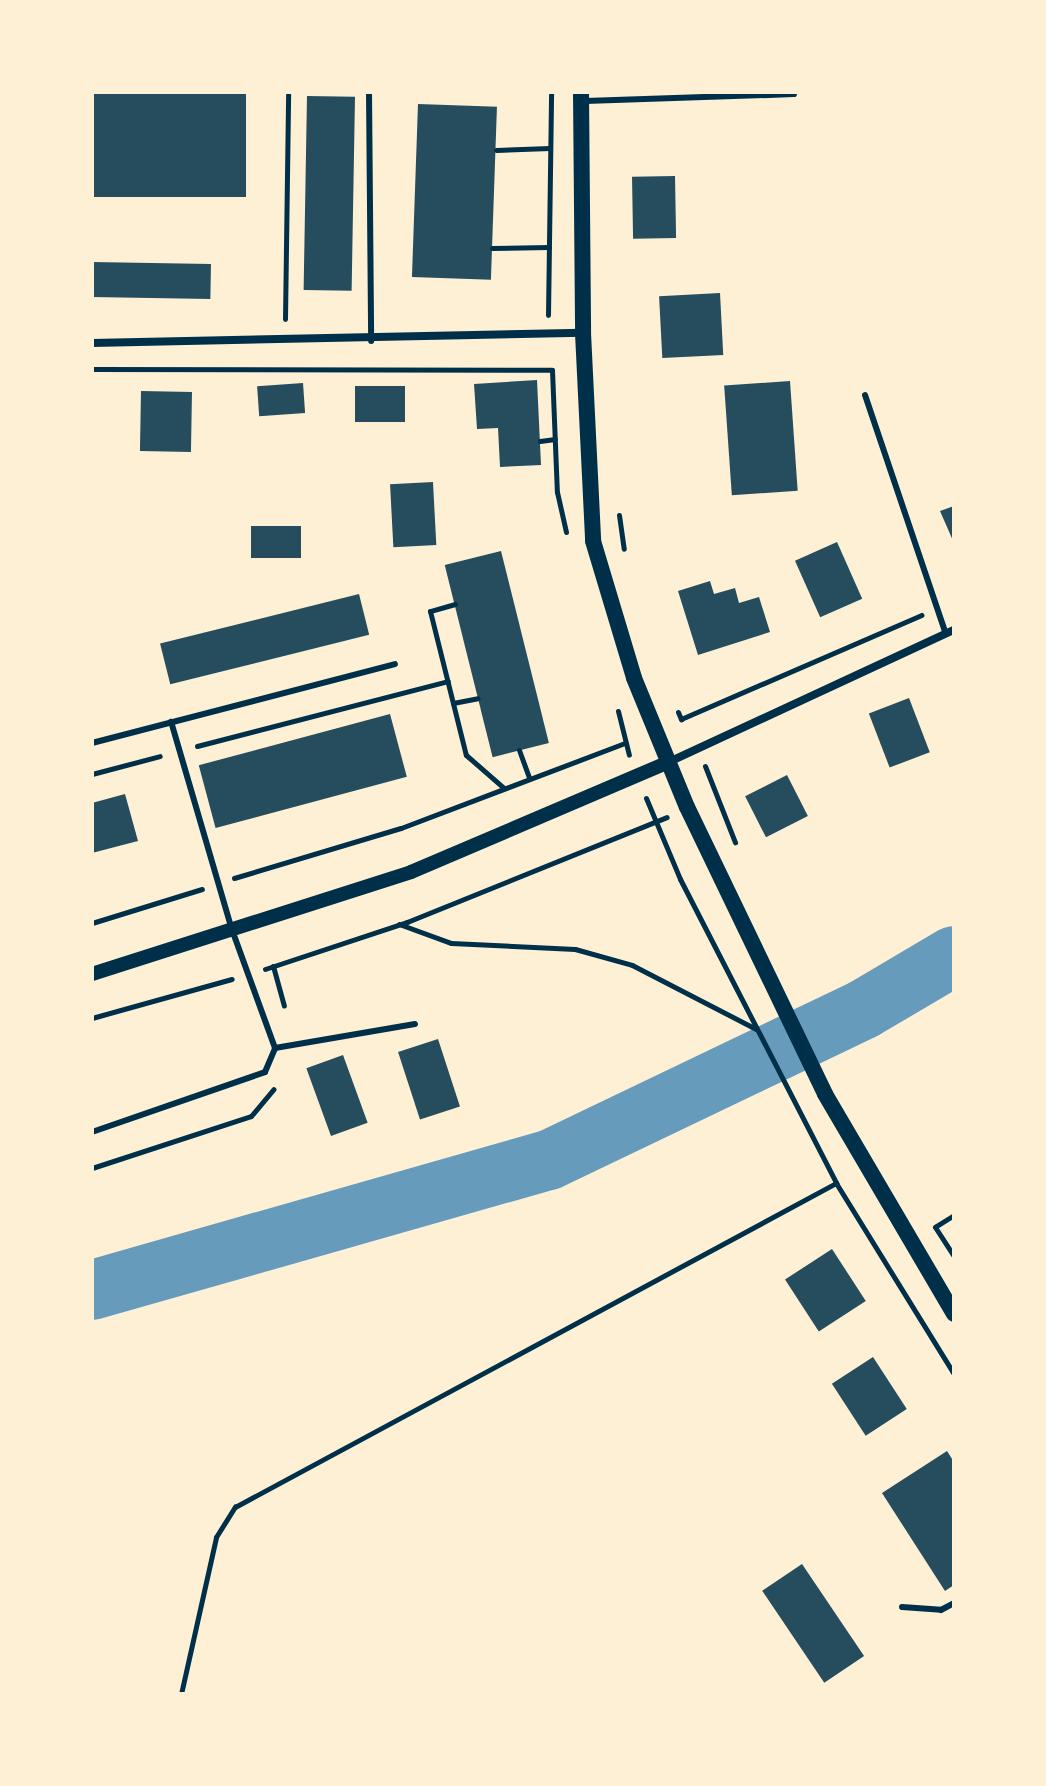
<!DOCTYPE html>
<style>
body{margin:0}
#map{position:relative;width:1046px;height:1786px;overflow:hidden;background:#fdf0d5;font-family:Merriweather,serif}
div>[style]{position:absolute}
.river>*{height:60px;margin:-30px;padding:0 30px;transform-origin:30px;border-radius:30px;background:#669bbc}
.building>*{inset:0;background:#264d5e;transform-origin:0 0}
.path>*{height:5px;margin:-2.5px;padding:0 2.5px;transform-origin:2.5px;border-radius:2.5px;background:#003049}
.service>*{height:6px;margin:-3px;padding:0 3px;transform-origin:3px;border-radius:3px;background:#003049}
.minor>*{height:8px;margin:-4px;padding:0 4px;transform-origin:4px;border-radius:4px;background:#003049}
.tertiary>*{height:14px;margin:-7px;padding:0 7px;transform-origin:7px;border-radius:7px;background:#003049}
.secondary>*{height:16px;margin:-8px;padding:0 8px;transform-origin:8px;border-radius:8px;background:#003049}
span{translate:-50% -50%;white-space:nowrap;text-align:center;line-height:1.15;-webkit-text-stroke:8px #fdf0d5;paint-order:stroke}
.frame{position:absolute;inset:0;border:94px solid #fdf0d5;pointer-events:none}
</style>
<div id="map">
<div class="river">
<i style="left:92px;top:1290px;width:475px;rotate:-15.9deg"></i>
<i style="left:549px;top:1160px;width:349px;rotate:-25.6deg"></i>
<i style="left:864px;top:1009px;width:104px;rotate:-30.5deg"></i>
</div>
<div class="building">
<i style="left:92px;top:92px;width:154px;height:105px"></i>
<i style="left:307px;top:96px;width:48px;height:194px;rotate:1deg"></i>
<i style="left:418px;top:104px;width:79px;height:173px;rotate:2deg"></i>
<i style="left:675px;top:176px;width:62px;height:43px;rotate:89deg"></i>
<i style="left:92px;top:262px;width:119px;height:35px;rotate:1deg"></i>
<i style="left:720px;top:293px;width:62px;height:61px;rotate:87deg"></i>
<i style="clip-path:polygon(537px 380px,541px 465px,500px 467px,498px 428px,477px 429px,474px 384px)"></i>
<i style="left:790px;top:381px;width:110px;height:66px;rotate:86deg"></i>
<i style="left:303px;top:383px;width:30px;height:46px;rotate:86deg"></i>
<i style="left:405px;top:386px;width:36px;height:50px;rotate:90deg"></i>
<i style="left:141px;top:391px;width:51px;height:60px;rotate:1deg"></i>
<i style="left:433px;top:482px;width:63px;height:43px;rotate:87deg"></i>
<i style="clip-path:polygon(954px 506px,954px 543px,940px 511px)"></i>
<i style="left:251px;top:526px;width:50px;height:32px"></i>
<i style="left:837px;top:542px;width:62px;height:46px;rotate:66deg"></i>
<i style="left:501px;top:551px;width:198px;height:58px;rotate:76deg"></i>
<i style="clip-path:polygon(710px 581px,714px 594px,735px 588px,739px 603px,759px 597px,770px 632px,698px 655px,678px 591px)"></i>
<i style="left:359px;top:594px;width:42px;height:205px;rotate:76deg"></i>
<i style="left:909px;top:698px;width:58px;height:43px;rotate:69deg"></i>
<i style="left:390px;top:714px;width:65px;height:198px;rotate:75deg"></i>
<i style="left:787px;top:775px;width:46px;height:47px;rotate:63deg"></i>
<i style="clip-path:polygon(125px 794px,138px 841px,92px 853px,92px 803px)"></i>
<i style="left:438px;top:1039px;width:71px;height:42px;rotate:72deg"></i>
<i style="left:343px;top:1055px;width:72px;height:39px;rotate:70deg"></i>
<i style="left:832px;top:1249px;width:62px;height:56px;rotate:57deg"></i>
<i style="left:873px;top:1357px;width:62px;height:49px;rotate:57deg"></i>
<i style="clip-path:polygon(947px 1451px,954px 1462px,954px 1585px,945px 1591px,882px 1493px)"></i>
<i style="left:802px;top:1564px;width:111px;height:48px;rotate:56deg"></i>
</div>
<div class="path">
<i style="left:496px;top:150px;width:54px;rotate:-2.1deg"></i>
<i style="left:492px;top:248px;width:57px;rotate:-1deg"></i>
<i style="left:548px;top:315px;width:223px;rotate:-89.2deg"></i>
<i style="left:285px;top:319px;width:227px;rotate:-89.2deg"></i>
<i style="left:92px;top:369px;width:460px;rotate:0.1deg"></i>
<i style="left:552px;top:370px;width:122px;rotate:87.7deg"></i>
<i style="left:557px;top:492px;width:41px;rotate:77.3deg"></i>
<i style="left:540px;top:441px;width:15px;rotate:-8deg"></i>
<i style="left:619px;top:515px;width:34px;rotate:82deg"></i>
<i style="left:455px;top:604px;width:26px;rotate:164deg"></i>
<i style="left:430px;top:611px;width:148px;rotate:76deg"></i>
<i style="left:466px;top:755px;width:50px;rotate:41deg"></i>
<i style="left:453px;top:703px;width:25px;rotate:-11deg"></i>
<i style="left:618px;top:711px;width:45px;rotate:76deg"></i>
<i style="left:678px;top:712px;width:8px;rotate:67deg"></i>
<i style="left:681px;top:719px;width:262px;rotate:-23.4deg"></i>
<i style="left:197px;top:746px;width:259px;rotate:-14.5deg"></i>
<i style="left:519px;top:750px;width:30px;rotate:70deg"></i>
<i style="left:705px;top:766px;width:82px;rotate:68.5deg"></i>
<i style="left:92px;top:774px;width:70px;rotate:-14.8deg"></i>
<i style="left:646px;top:798px;width:88px;rotate:67.2deg"></i>
<i style="left:680px;top:879px;width:342px;rotate:62.8deg"></i>
<i style="left:836px;top:1183px;width:225px;rotate:58.3deg"></i>
<i style="left:234px;top:878px;width:174px;rotate:-16.7deg"></i>
<i style="left:401px;top:828px;width:240px;rotate:-20.8deg"></i>
<i style="left:92px;top:923px;width:115px;rotate:-17.2deg"></i>
<i style="left:399px;top:924px;width:55px;rotate:20.1deg"></i>
<i style="left:451px;top:943px;width:124px;rotate:2.8deg"></i>
<i style="left:575px;top:949px;width:59px;rotate:15.7deg"></i>
<i style="left:632px;top:965px;width:140px;rotate:27.3deg"></i>
<i style="left:273px;top:966px;width:41px;rotate:74.6deg"></i>
<i style="left:265px;top:969px;width:150px;rotate:-18.3deg"></i>
<i style="left:407px;top:922px;width:280px;rotate:-22deg"></i>
<i style="left:92px;top:1018px;width:145px;rotate:-15.6deg"></i>
<i style="left:92px;top:1168px;width:167px;rotate:-18.1deg"></i>
<i style="left:251px;top:1116px;width:35px;rotate:-50deg"></i>
<i style="left:954px;top:1215px;width:22px;rotate:148deg"></i>
<i style="left:935px;top:1227px;width:35px;rotate:57deg"></i>
<i style="left:181px;top:1694px;width:161px;rotate:-77.4deg"></i>
<i style="left:216px;top:1537px;width:36px;rotate:-58deg"></i>
<i style="left:235px;top:1507px;width:683px;rotate:-28.33deg"></i>
</div>
<div class="service">
<i style="left:369px;top:92px;width:249px;rotate:89.5deg"></i>
<i style="left:585px;top:101px;width:209px;rotate:-1.9deg"></i>
<i style="left:865px;top:395px;width:252px;rotate:71.3deg"></i>
<i style="left:92px;top:743px;width:313px;rotate:-14.6deg"></i>
<i style="left:275px;top:1048px;width:142px;rotate:-9.7deg"></i>
<i style="left:92px;top:1132px;width:183px;rotate:-19.1deg"></i>
<i style="left:265px;top:1072px;width:26px;rotate:-67deg"></i>
<i style="left:275px;top:1048px;width:126px;rotate:-110deg"></i>
<i style="left:232px;top:930px;width:217px;rotate:-106.3deg"></i>
<i style="left:902px;top:1607px;width:39px;rotate:4deg"></i>
<i style="left:941px;top:1610px;width:15px;rotate:-28deg"></i>
</div>
<div class="minor">
<i style="left:92px;top:343px;width:491px;rotate:-1.2deg"></i>
<i style="left:669px;top:762px;width:314px;rotate:-24.9deg"></i>
</div>
<div class="tertiary">
<i style="left:92px;top:974px;width:335px;rotate:-17.7deg"></i>
<i style="left:411px;top:872px;width:280px;rotate:-23.1deg"></i>
</div>
<div class="secondary">
<i style="left:581px;top:92px;width:241px;rotate:89.5deg"></i>
<i style="left:583px;top:333px;width:208px;rotate:87.2deg"></i>
<i style="left:593px;top:541px;width:143px;rotate:73.3deg"></i>
<i style="left:634px;top:678px;width:139px;rotate:67.7deg"></i>
<i style="left:687px;top:807px;width:318px;rotate:64.3deg"></i>
<i style="left:825px;top:1094px;width:255px;rotate:59.6deg"></i>
</div>
<div class="frame"></div>
</div>
